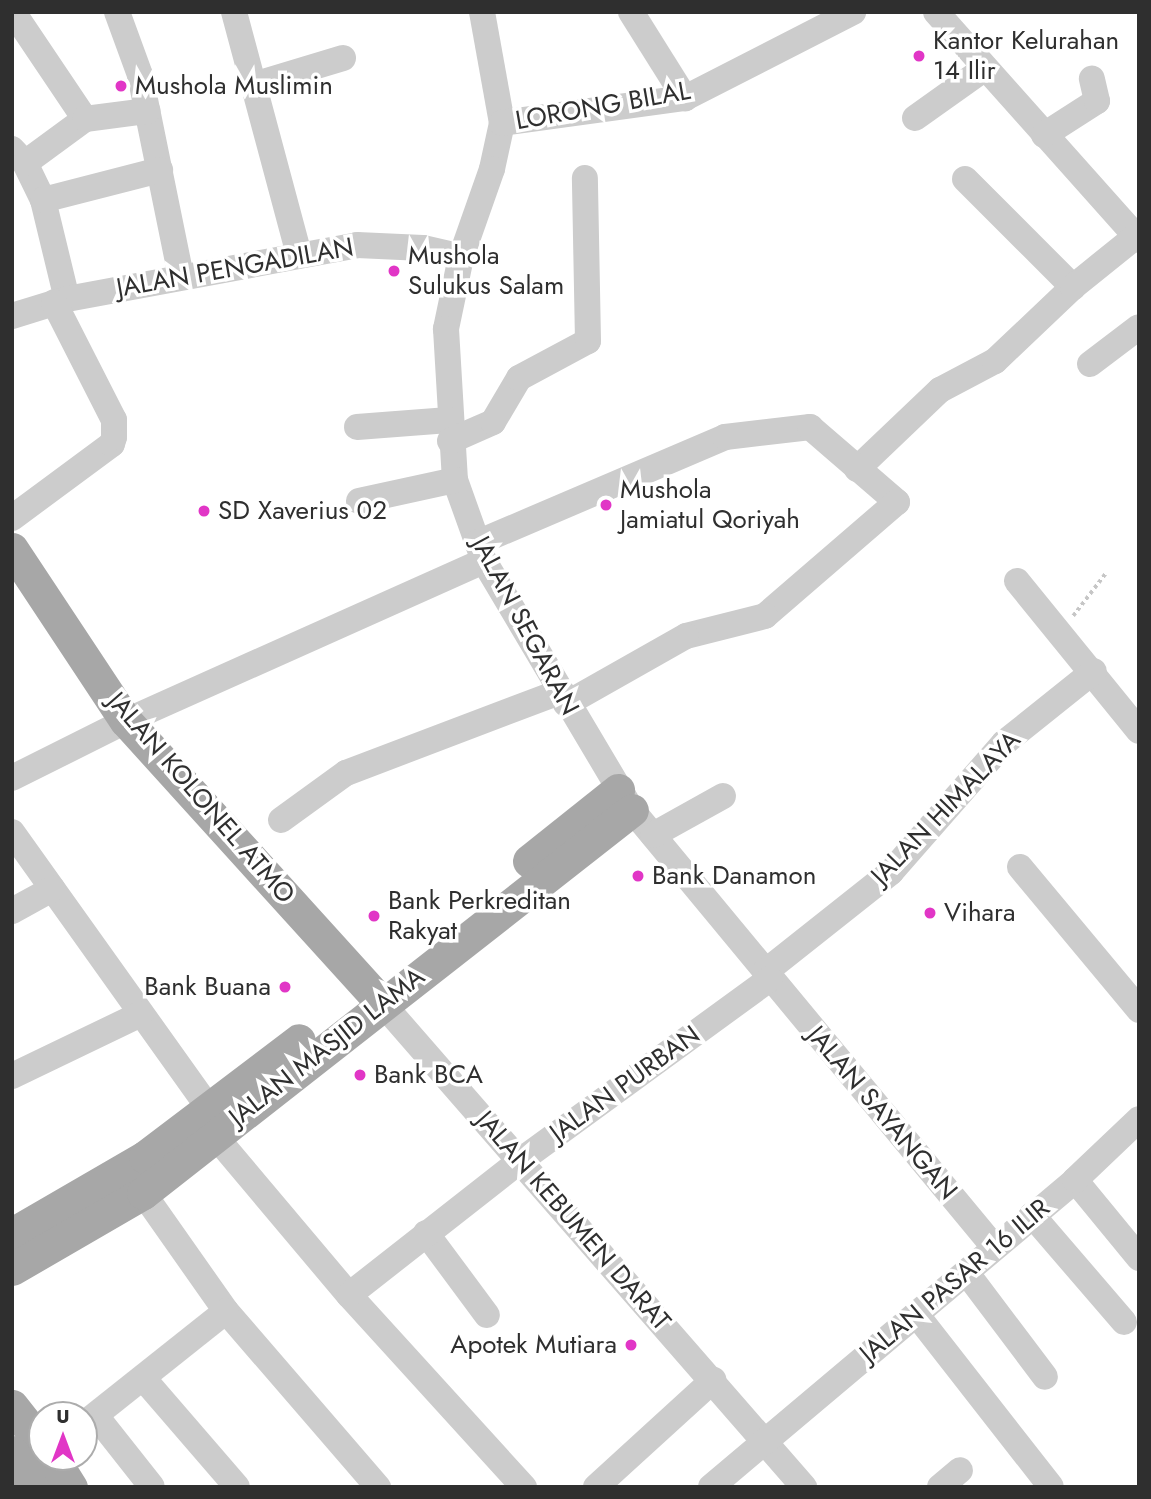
<!DOCTYPE html>
<style>
body{margin:0}
#map{position:relative;width:1151px;height:1499px;overflow:hidden;background:#fff;font-family:Jost,sans-serif}
div>[style]{position:absolute}
.path>*{height:3.5px;margin-top:-1.75px;transform-origin:0;background:repeating-linear-gradient(90deg,#c6c6c6 0 3.5px,transparent 0 7px)}
.minor>*{height:26px;margin:-13px;padding:0 13px;transform-origin:13px;border-radius:13px;background:#ccc}
.major>*{height:33px;margin:-16.5px;padding:0 16.5px;transform-origin:16.5px;border-radius:16.5px;background:#a7a7a7}
.dots>*{width:19px;height:19px;translate:-50% -50%;box-sizing:border-box;border:4px solid #fff;border-radius:50%}
span{translate:-50% -50%;white-space:nowrap;text-align:center;line-height:1.15;-webkit-text-stroke:7px #fff;paint-order:stroke}
.poi-label{font-size:26px;color:#2f2f2f}
.left{translate:0 -50%;text-align:left}
.right{translate:-100% -50%;text-align:right}
.street-label{font-size:26px;color:#2f2f2f}
.frame{position:absolute;inset:0;border:14px solid #2f2f2f;pointer-events:none}
.north{position:absolute;left:28px;top:1401px;width:70px;height:70px;box-sizing:border-box;background:#fff;border:2px solid #acacac;border-radius:50%;rotate:0deg;font-size:19px;font-weight:700;line-height:28px;text-align:center;color:#2f2f2f}
.north::after{content:'';display:block;margin:auto;width:24px;height:32px;background:#e136c6;clip-path:polygon(50% 0,100% 100%,50% 72%,0 100%)}
</style>
<div id="map">
<div class="path">
<i style="left:1073px;top:616px;width:54px;rotate:-52.5deg"></i>
</div>
<div class="minor">
<i style="left:13px;top:12px;width:129px;rotate:56.1deg"></i>
<i style="left:117px;top:12px;width:67px;rotate:69.9deg"></i>
<i style="left:140px;top:75px;width:206px;rotate:78.5deg"></i>
<i style="left:234px;top:12px;width:252px;rotate:75deg"></i>
<i style="left:482px;top:12px;width:113px;rotate:79.8deg"></i>
<i style="left:502px;top:123px;width:47px;rotate:102.3deg"></i>
<i style="left:492px;top:169px;width:93px;rotate:109.4deg"></i>
<i style="left:461px;top:257px;width:74px;rotate:101.8deg"></i>
<i style="left:446px;top:329px;width:151px;rotate:86.6deg"></i>
<i style="left:455px;top:480px;width:86px;rotate:70.3deg"></i>
<i style="left:484px;top:561px;width:290px;rotate:59.3deg"></i>
<i style="left:632px;top:810px;width:567px;rotate:50.36deg"></i>
<i style="left:631px;top:12px;width:102px;rotate:57.9deg"></i>
<i style="left:936px;top:12px;width:305px;rotate:48.3deg"></i>
<i style="left:253px;top:85px;width:94px;rotate:-16.7deg"></i>
<i style="left:915px;top:118px;width:86px;rotate:-35.5deg"></i>
<i style="left:502px;top:123px;width:185px;rotate:-7.8deg"></i>
<i style="left:685px;top:98px;width:189px;rotate:-27.1deg"></i>
<i style="left:1044px;top:135px;width:63px;rotate:-32.7deg"></i>
<i style="left:1097px;top:101px;width:23px;rotate:-103deg"></i>
<i style="left:12px;top:149px;width:19px;rotate:47deg"></i>
<i style="left:25px;top:163px;width:41px;rotate:64.1deg"></i>
<i style="left:43px;top:200px;width:102px;rotate:76.4deg"></i>
<i style="left:25px;top:163px;width:74px;rotate:-36.3deg"></i>
<i style="left:85px;top:119px;width:63px;rotate:-7.4deg"></i>
<i style="left:965px;top:179px;width:153px;rotate:45deg"></i>
<i style="left:43px;top:200px;width:121px;rotate:-14.4deg"></i>
<i style="left:12px;top:316px;width:58px;rotate:-17.2deg"></i>
<i style="left:67px;top:299px;width:295px;rotate:-10.5deg"></i>
<i style="left:357px;top:245px;width:66px;rotate:2.6deg"></i>
<i style="left:423px;top:248px;width:39px;rotate:13deg"></i>
<i style="left:1090px;top:364px;width:61px;rotate:-37.1deg"></i>
<i style="left:357px;top:427px;width:92px;rotate:-4.4deg"></i>
<i style="left:450px;top:441px;width:47px;rotate:-23.8deg"></i>
<i style="left:493px;top:422px;width:51px;rotate:-59.4deg"></i>
<i style="left:519px;top:378px;width:78px;rotate:-28.2deg"></i>
<i style="left:588px;top:341px;width:163px;rotate:-91.1deg"></i>
<i style="left:857px;top:469px;width:115px;rotate:-43.6deg"></i>
<i style="left:940px;top:390px;width:62px;rotate:-27.8deg"></i>
<i style="left:995px;top:361px;width:108px;rotate:-43.5deg"></i>
<i style="left:1073px;top:287px;width:80px;rotate:-38.9deg"></i>
<i style="left:359px;top:501px;width:98px;rotate:-12.3deg"></i>
<i style="left:12px;top:518px;width:124px;rotate:-36.5deg"></i>
<i style="left:112px;top:444px;width:7px;rotate:-74deg"></i>
<i style="left:114px;top:437px;width:17px;rotate:-90deg"></i>
<i style="left:114px;top:420px;width:132px;rotate:-117deg"></i>
<i style="left:477px;top:543px;width:270px;rotate:-23.1deg"></i>
<i style="left:725px;top:437px;width:86px;rotate:-6.7deg"></i>
<i style="left:810px;top:427px;width:115px;rotate:40.8deg"></i>
<i style="left:897px;top:502px;width:174px;rotate:139.2deg"></i>
<i style="left:765px;top:616px;width:81px;rotate:165.8deg"></i>
<i style="left:686px;top:636px;width:138px;rotate:150.5deg"></i>
<i style="left:1017px;top:581px;width:193px;rotate:50.9deg"></i>
<i style="left:12px;top:778px;width:127px;rotate:-26.6deg"></i>
<i style="left:126px;top:721px;width:392px;rotate:-24.1deg"></i>
<i style="left:281px;top:820px;width:80px;rotate:-35.9deg"></i>
<i style="left:346px;top:773px;width:228px;rotate:-20.8deg"></i>
<i style="left:12px;top:832px;width:339px;rotate:54.5deg"></i>
<i style="left:653px;top:835px;width:80px;rotate:-29.1deg"></i>
<i style="left:1020px;top:867px;width:186px;rotate:50.2deg"></i>
<i style="left:12px;top:911px;width:46px;rotate:-28.8deg"></i>
<i style="left:765px;top:972px;width:161px;rotate:-38.4deg"></i>
<i style="left:891px;top:872px;width:171px;rotate:-48.8deg"></i>
<i style="left:1004px;top:743px;width:115px;rotate:-38.7deg"></i>
<i style="left:381px;top:1002px;width:644px;rotate:48.91deg"></i>
<i style="left:12px;top:1076px;width:143px;rotate:-25.7deg"></i>
<i style="left:215px;top:1136px;width:208px;rotate:49.9deg"></i>
<i style="left:349px;top:1295px;width:260px;rotate:47.7deg"></i>
<i style="left:1075px;top:1180px;width:101px;rotate:50.6deg"></i>
<i style="left:143px;top:1193px;width:144px;rotate:54.9deg"></i>
<i style="left:226px;top:1311px;width:233px;rotate:49.2deg"></i>
<i style="left:1032px;top:1215px;width:141px;rotate:49.3deg"></i>
<i style="left:426px;top:1233px;width:102px;rotate:53.4deg"></i>
<i style="left:966px;top:1272px;width:131px;rotate:53deg"></i>
<i style="left:349px;top:1295px;width:217px;rotate:-38.1deg"></i>
<i style="left:520px;top:1161px;width:309px;rotate:-36.1deg"></i>
<i style="left:916px;top:1314px;width:219px;rotate:52deg"></i>
<i style="left:143px;top:1378px;width:144px;rotate:49.2deg"></i>
<i style="left:96px;top:1416px;width:90px;rotate:51.7deg"></i>
<i style="left:84px;top:1424px;width:181px;rotate:-38.5deg"></i>
<i style="left:596px;top:1487px;width:159px;rotate:-42.4deg"></i>
<i style="left:711px;top:1487px;width:476px;rotate:-40.1deg"></i>
<i style="left:1075px;top:1180px;width:88px;rotate:-43.6deg"></i>
<i style="left:940px;top:1487px;width:26px;rotate:-40deg"></i>
</div>
<div class="major">
<i style="left:12px;top:549px;width:206px;rotate:56.5deg"></i>
<i style="left:126px;top:721px;width:379px;rotate:47.8deg"></i>
<i style="left:529px;top:861px;width:114px;rotate:-38.6deg"></i>
<i style="left:12px;top:1234px;width:154px;rotate:-30.1deg"></i>
<i style="left:145px;top:1157px;width:193px;rotate:-37.2deg"></i>
<i style="left:12px;top:1269px;width:151px;rotate:-30.1deg"></i>
<i style="left:143px;top:1193px;width:621px;rotate:-38.07deg"></i>
<i style="left:12px;top:1406px;width:48px;rotate:51.7deg"></i>
<i style="left:12px;top:1452px;width:42px;rotate:56.7deg"></i>
<i style="left:52px;top:1457px;width:36px;rotate:58deg"></i>
</div>
<div class="dots">
<i style="left:919px;top:56px;background:#e136c6"></i>
<i style="left:121px;top:86px;background:#e136c6"></i>
<i style="left:394px;top:271px;background:#e136c6"></i>
<i style="left:606px;top:505px;background:#e136c6"></i>
<i style="left:204px;top:511px;background:#e136c6"></i>
<i style="left:638px;top:876px;background:#e136c6"></i>
<i style="left:930px;top:913px;background:#e136c6"></i>
<i style="left:374px;top:916px;background:#e136c6"></i>
<i style="left:285px;top:987px;background:#e136c6"></i>
<i style="left:360px;top:1075px;background:#e136c6"></i>
<i style="left:631px;top:1345px;background:#e136c6"></i>
</div>
<div class="poi-label">
<span class="left" style="left:933px;top:56px">Kantor Kelurahan<br>14 Ilir</span>
<span class="left" style="left:135px;top:86px">Mushola Muslimin</span>
<span class="left" style="left:408px;top:271px">Mushola<br>Sulukus Salam</span>
<span class="left" style="left:620px;top:505px">Mushola<br>Jamiatul Qoriyah</span>
<span class="left" style="left:218px;top:511px">SD Xaverius 02</span>
<span class="left" style="left:652px;top:876px">Bank Danamon</span>
<span class="left" style="left:388px;top:916px">Bank Perkreditan<br>Rakyat</span>
<span class="left" style="left:944px;top:913px">Vihara</span>
<span class="right" style="left:271px;top:987px">Bank Buana</span>
<span class="left" style="left:374px;top:1075px">Bank BCA</span>
<span class="right" style="left:617px;top:1345px">Apotek Mutiara</span>
</div>
<div class="street-label">
<span style="left:603px;top:106px;rotate:-10deg">LORONG BILAL</span>
<span style="left:235px;top:268px;rotate:-10deg">JALAN PENGADILAN</span>
<span style="left:525px;top:626px;rotate:62deg">JALAN SEGARAN</span>
<span style="left:201px;top:798px;rotate:49deg">JALAN KOLONEL ATMO</span>
<span style="left:946px;top:808px;rotate:-46deg">JALAN HIMALAYA</span>
<span style="left:327px;top:1047px;rotate:-38deg">JALAN MASJID LAMA</span>
<span style="left:625px;top:1084px;rotate:-36deg">JALAN PURBAN</span>
<span style="left:882px;top:1113px;rotate:50deg">JALAN SAYANGAN</span>
<span style="left:573px;top:1221px;rotate:49deg">JALAN KEBUMEN DARAT</span>
<span style="left:955px;top:1281px;rotate:-40deg">JALAN PASAR 16 ILIR</span>
</div>
<div class="frame"></div>
<div class="north">U</div>
</div>
